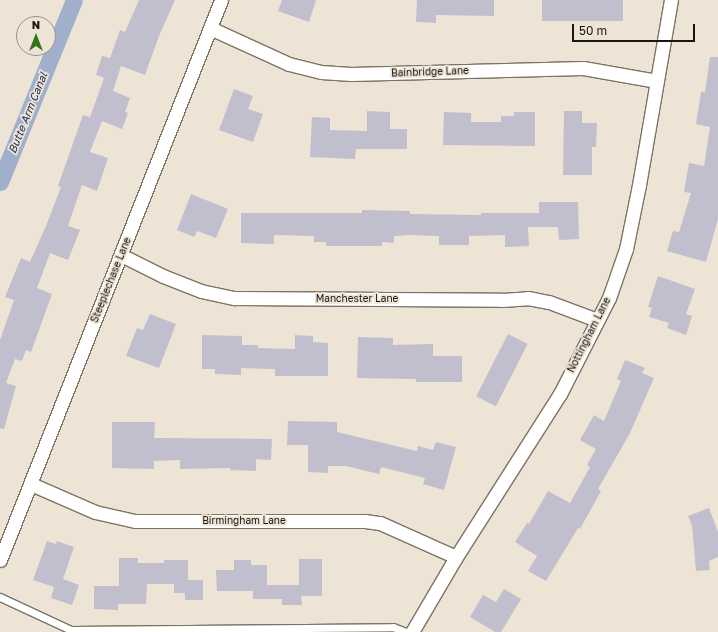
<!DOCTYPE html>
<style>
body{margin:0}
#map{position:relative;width:718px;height:632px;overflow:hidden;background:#eee4d6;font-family:"Golos Text",sans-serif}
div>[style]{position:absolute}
.canal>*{height:17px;margin:-8.5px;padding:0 8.5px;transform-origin:8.5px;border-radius:8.5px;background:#a0b0cc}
.building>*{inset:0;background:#c1bece;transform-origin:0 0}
.roads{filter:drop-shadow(1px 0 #7c7366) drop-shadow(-1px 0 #7c7366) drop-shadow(0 1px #7c7366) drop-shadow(0 -1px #7c7366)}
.lane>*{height:7px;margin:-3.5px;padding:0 3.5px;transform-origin:3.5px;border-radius:3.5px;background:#fff}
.street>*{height:13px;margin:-6.5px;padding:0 6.5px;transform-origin:6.5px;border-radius:6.5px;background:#fff}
span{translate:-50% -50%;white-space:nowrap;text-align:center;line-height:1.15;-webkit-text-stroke:3.5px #eee4d6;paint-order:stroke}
.street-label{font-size:10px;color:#191611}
.water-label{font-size:11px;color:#16294f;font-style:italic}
.north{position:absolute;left:16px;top:16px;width:40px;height:40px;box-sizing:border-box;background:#eee4d6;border:1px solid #999287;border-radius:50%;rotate:0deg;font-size:11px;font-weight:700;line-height:16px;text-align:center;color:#191611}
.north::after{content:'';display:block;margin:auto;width:14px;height:18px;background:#327512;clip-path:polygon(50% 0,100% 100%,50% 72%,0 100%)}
.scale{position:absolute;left:572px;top:24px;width:123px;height:18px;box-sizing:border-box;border:2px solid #191611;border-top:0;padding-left:5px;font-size:12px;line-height:14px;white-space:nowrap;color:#191611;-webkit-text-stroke:3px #eee4d6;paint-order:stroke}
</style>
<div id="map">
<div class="canal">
<i style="left:0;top:182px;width:196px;rotate:-67.9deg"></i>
</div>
<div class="building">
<i style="clip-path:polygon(139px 0,175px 0,159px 36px,145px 75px,121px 66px,113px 91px,130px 98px,125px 112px,128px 113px,122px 129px,102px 121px,90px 152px,108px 158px,97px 191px,82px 185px,68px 226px,80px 230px,68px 260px,50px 253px,37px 288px,52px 294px,31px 352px,26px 350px,22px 361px,15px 359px,6px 383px,16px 386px,4px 429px,0 428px,0 340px,14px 300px,5px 297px,21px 258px,30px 262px,46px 226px,61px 187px,58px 186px,83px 115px,96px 119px,90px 117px,104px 78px,96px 75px,102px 56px,110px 58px,120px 30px,125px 32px)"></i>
<i style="clip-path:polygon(282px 0,316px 0,309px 22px,278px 11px)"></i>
<i style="clip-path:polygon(417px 0,494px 0,494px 16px,436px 15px,436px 23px,416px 22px)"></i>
<i style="left:542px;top:0;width:81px;height:21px"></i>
<i style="clip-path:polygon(710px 57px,718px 57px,718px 219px,706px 262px,667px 251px,673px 231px,679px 232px,691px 193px,684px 192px,689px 163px,704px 166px,710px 127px,696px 124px,701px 92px,705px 92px)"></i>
<i style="clip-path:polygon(234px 89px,253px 96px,248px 109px,263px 114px,253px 142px,219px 130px)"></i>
<i style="clip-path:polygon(367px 111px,390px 112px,390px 129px,407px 129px,407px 149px,356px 149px,355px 159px,310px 157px,312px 117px,330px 118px,330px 130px,367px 131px)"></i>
<i style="clip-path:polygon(564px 111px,582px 111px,582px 123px,597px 123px,596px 147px,592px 147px,592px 175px,563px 175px)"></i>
<i style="clip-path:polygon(444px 112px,471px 113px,471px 122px,501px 122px,501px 116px,514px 116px,514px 112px,535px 112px,535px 146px,443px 145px)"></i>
<i style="clip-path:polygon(191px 194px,228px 209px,216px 238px,197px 231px,194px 237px,177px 230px)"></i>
<i style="clip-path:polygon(539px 202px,578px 202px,579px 239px,559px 240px,558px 227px,528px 227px,529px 246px,505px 247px,505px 235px,469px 236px,469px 245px,439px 245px,439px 236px,409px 235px,394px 236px,394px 243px,382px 242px,382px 246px,326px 246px,326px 242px,314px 242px,314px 236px,274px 235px,274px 244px,241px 243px,241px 213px,362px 213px,362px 210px,410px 211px,410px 214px,481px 215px,481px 213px,539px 213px)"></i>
<i style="clip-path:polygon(658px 276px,695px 289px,686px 314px,692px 316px,686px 335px,667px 328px,669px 323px,649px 317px,652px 308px,648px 307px)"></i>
<i style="clip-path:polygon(150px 314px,176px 324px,159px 368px,126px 356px,137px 328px,143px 330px)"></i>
<i style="left:508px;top:334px;width:22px;height:70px;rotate:27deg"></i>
<i style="clip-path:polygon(202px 335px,242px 336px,242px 345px,258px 345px,258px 348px,295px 349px,295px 335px,313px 336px,313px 342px,328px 343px,328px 376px,275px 376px,275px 369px,241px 368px,241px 375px,215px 374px,215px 369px,202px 369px)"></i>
<i style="clip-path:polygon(358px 337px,393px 338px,393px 345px,433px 344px,433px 356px,462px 356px,462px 382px,416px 382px,416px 379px,357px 378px)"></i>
<i style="clip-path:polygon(625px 360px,645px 368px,642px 373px,654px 378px,630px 433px,598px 489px,601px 491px,580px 529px,578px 528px,546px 581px,528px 571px,537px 556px,515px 542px,527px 523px,529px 524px,548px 491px,570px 503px,590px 467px,587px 465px,596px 449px,580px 440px,594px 415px,604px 421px,621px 381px,617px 379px)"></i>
<i style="clip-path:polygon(288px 421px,337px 422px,337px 432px,417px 451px,418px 446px,433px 450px,436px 442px,456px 447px,444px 490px,423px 484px,425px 478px,381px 467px,379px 474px,346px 466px,328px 466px,328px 473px,308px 472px,308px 445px,287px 445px)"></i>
<i style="clip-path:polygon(112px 422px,155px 422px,154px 438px,272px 439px,271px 460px,256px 459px,256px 471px,230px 470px,230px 468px,180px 469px,180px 460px,154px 461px,154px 469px,112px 468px)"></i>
<i style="clip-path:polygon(709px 508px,718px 532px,718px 557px,709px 561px,710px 570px,696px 571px,692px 526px,688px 516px)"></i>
<i style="clip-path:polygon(47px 541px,56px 544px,57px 541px,74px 547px,63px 579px,79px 585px,72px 605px,51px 598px,54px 587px,33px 580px)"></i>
<i style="clip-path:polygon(119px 558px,138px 558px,138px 563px,164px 563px,164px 560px,188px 560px,188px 580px,203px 580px,203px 600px,185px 600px,185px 593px,174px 593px,174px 584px,147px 584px,146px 604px,118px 604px,118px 610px,94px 609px,94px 586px,119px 586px)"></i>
<i style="clip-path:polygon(299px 559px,322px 559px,322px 596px,301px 596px,302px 605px,282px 605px,282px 599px,253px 599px,253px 591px,217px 591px,216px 570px,234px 570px,234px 560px,251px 560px,251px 565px,267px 565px,267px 585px,299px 585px)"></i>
<i style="clip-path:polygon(504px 589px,521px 599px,501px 632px,495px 632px,470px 617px,483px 595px,496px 602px)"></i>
</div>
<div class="roads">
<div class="lane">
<i style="left:0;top:597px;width:78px;rotate:24.9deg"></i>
<i style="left:71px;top:630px;width:322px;rotate:-0.5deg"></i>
<i style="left:393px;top:627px;width:14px;rotate:21deg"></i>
</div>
<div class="street">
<i style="left:210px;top:28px;width:87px;rotate:24.5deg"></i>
<i style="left:289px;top:64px;width:33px;rotate:14deg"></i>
<i style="left:321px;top:72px;width:30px;rotate:4deg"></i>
<i style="left:351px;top:74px;width:232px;rotate:-1.5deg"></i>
<i style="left:583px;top:68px;width:75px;rotate:10deg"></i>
<i style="left:121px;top:255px;width:47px;rotate:26.6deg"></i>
<i style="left:163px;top:276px;width:41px;rotate:21.5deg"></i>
<i style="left:201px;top:291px;width:35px;rotate:12deg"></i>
<i style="left:235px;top:298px;width:267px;rotate:0.4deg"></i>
<i style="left:502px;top:300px;width:26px;rotate:-4deg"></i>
<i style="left:528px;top:298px;width:21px;rotate:11deg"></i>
<i style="left:549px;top:302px;width:51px;rotate:20.6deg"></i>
<i style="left:31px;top:484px;width:70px;rotate:23.6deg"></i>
<i style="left:95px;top:512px;width:41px;rotate:12.7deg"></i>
<i style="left:135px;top:521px;width:230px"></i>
<i style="left:365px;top:521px;width:15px;rotate:8deg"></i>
<i style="left:380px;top:523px;width:83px;rotate:24.1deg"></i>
<i style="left:0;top:560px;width:602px;rotate:-68.46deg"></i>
<i style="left:412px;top:632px;width:87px;rotate:-59.6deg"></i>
<i style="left:456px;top:557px;width:193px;rotate:-57.5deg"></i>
<i style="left:560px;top:394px;width:108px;rotate:-63deg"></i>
<i style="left:609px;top:298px;width:52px;rotate:-70.9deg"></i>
<i style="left:626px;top:249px;width:65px;rotate:-78.5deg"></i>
<i style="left:639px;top:185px;width:188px;rotate:-80.2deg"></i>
</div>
</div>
<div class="street-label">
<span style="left:430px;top:72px;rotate:-2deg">Bainbridge Lane</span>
<span style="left:111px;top:280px;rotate:-68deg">Steeplechase Lane</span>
<span style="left:357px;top:299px">Manchester Lane</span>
<span style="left:589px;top:335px;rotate:-63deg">Nottingham Lane</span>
<span style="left:244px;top:521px">Birmingham Lane</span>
</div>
<div class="water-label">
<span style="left:28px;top:113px;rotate:-68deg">Butte Arm Canal</span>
</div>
<div class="north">N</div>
<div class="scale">50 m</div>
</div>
